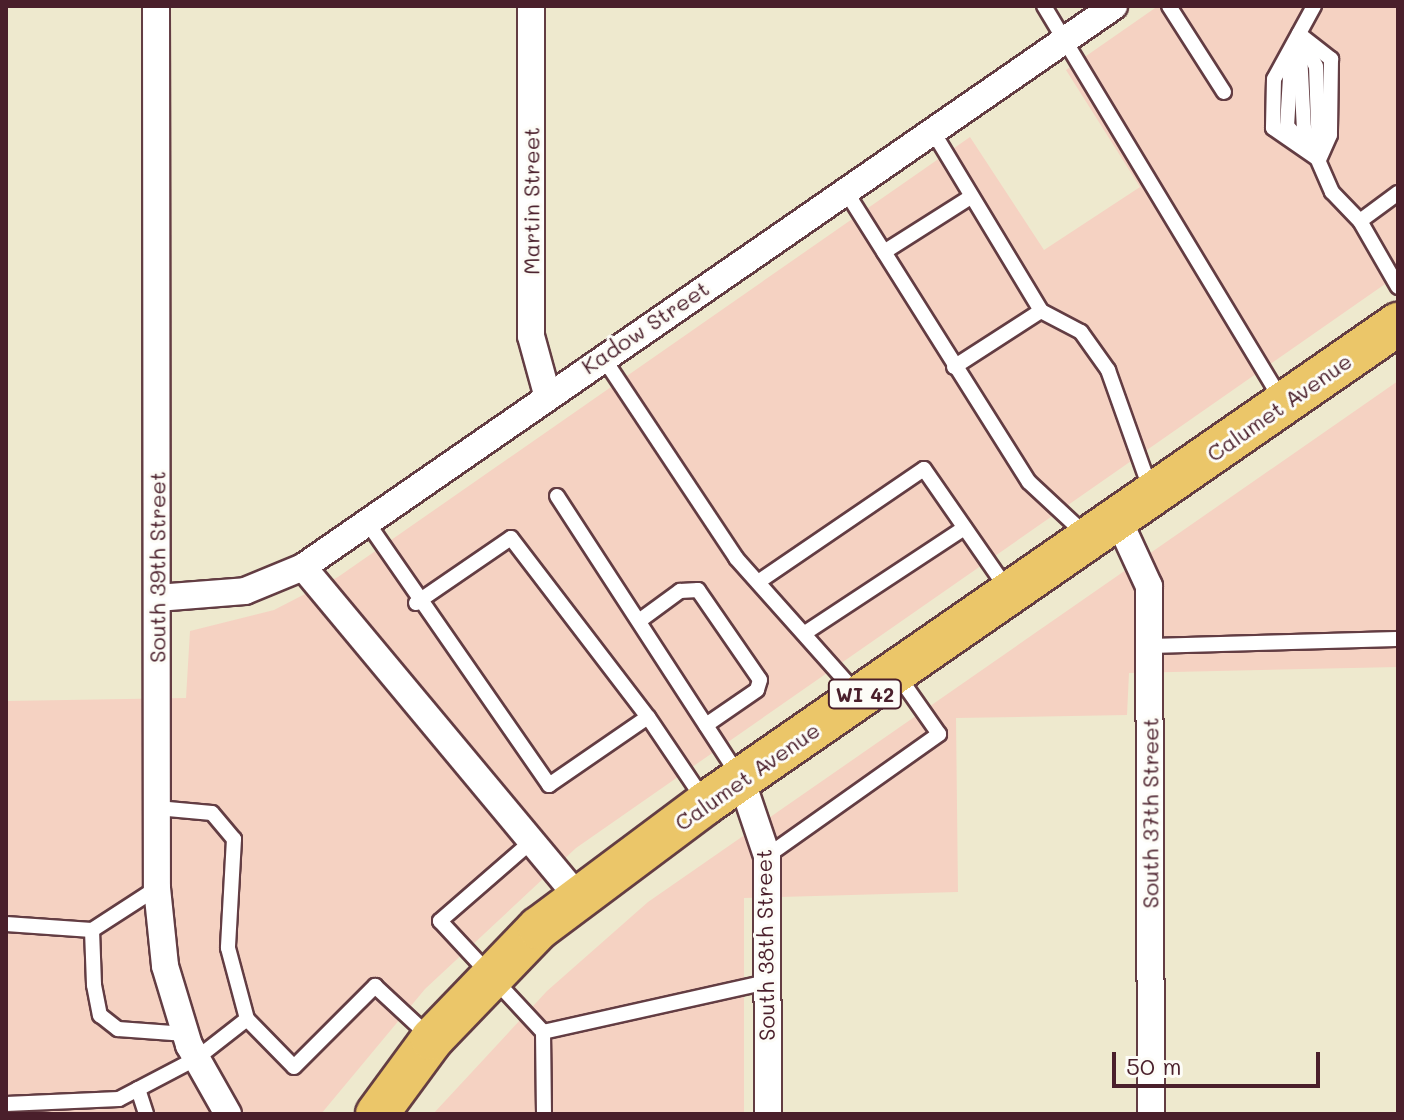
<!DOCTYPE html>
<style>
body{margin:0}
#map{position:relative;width:1404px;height:1120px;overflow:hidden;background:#eee9ce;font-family:Mali,sans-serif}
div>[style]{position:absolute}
.built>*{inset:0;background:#f5d2c2}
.roads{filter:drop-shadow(2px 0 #633d43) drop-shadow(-2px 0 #633d43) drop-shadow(0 2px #633d43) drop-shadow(0 -2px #633d43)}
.service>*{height:14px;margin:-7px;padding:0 7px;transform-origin:7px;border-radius:7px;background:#fff}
.minor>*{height:26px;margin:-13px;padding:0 13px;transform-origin:13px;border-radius:13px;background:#fff}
.primary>*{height:42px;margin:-21px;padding:0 21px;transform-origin:21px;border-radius:21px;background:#ebc669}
span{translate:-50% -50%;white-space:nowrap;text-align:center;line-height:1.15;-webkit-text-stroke:6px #fdfcf7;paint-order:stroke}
.shield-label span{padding:2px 6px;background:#fdfcf7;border:2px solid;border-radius:6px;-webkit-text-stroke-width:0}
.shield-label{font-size:20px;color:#4a1f2b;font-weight:700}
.street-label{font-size:22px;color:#4a1f2b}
.frame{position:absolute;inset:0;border:8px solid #4a1f2b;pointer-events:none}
.scale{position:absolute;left:1112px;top:1052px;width:208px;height:36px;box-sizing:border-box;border:4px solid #4a1f2b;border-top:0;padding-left:10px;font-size:24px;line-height:28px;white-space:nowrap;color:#4a1f2b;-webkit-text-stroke:6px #fdfcf7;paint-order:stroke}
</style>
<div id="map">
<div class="built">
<i style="clip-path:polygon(1158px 6px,1398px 6px,1398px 275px,576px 848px,425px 989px,321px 1114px,6px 1114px,6px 701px,186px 698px,190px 631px,274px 610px,338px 577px,970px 137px,1044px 250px,1140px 187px,1066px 70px)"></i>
<i style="clip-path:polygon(1398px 381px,1398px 667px,1129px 673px,1127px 715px,956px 718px,958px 892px,744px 898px,744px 1114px,433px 1114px,547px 991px,648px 902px)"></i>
</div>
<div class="roads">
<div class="service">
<i style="left:1044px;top:6px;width:459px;rotate:58.9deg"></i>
<i style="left:1169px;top:6px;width:102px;rotate:57.4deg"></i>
<i style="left:1314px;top:6px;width:83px;rotate:118.7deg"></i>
<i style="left:1274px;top:79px;width:49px;rotate:91.2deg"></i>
<i style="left:1273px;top:128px;width:55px;rotate:34.6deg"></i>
<i style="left:1299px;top:34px;width:94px;rotate:87deg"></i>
<i style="left:1304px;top:128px;width:70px;rotate:66.4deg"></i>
<i style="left:1332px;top:192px;width:40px;rotate:46deg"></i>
<i style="left:1299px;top:34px;width:41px;rotate:38deg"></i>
<i style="left:1331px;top:59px;width:76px;rotate:90.8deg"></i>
<i style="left:1330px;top:135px;width:27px;rotate:114deg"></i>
<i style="left:1303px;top:42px;width:27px;rotate:62deg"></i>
<i style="left:1316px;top:66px;width:88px;rotate:88deg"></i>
<i style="left:1291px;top:61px;width:65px;rotate:93.5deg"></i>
<i style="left:1287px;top:126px;width:18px;rotate:47deg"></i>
<i style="left:932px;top:130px;width:211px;rotate:58.9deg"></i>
<i style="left:1041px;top:311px;width:45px;rotate:27.7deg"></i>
<i style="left:1081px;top:332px;width:47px;rotate:54.6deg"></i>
<i style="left:1108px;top:370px;width:128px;rotate:70.4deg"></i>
<i style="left:845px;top:190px;width:345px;rotate:57.8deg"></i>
<i style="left:1029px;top:482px;width:78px;rotate:42.9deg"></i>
<i style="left:1398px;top:193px;width:47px;rotate:143.6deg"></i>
<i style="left:1360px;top:221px;width:76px;rotate:60.1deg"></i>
<i style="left:884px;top:252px;width:101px;rotate:-32.4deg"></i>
<i style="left:602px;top:356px;width:242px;rotate:56.4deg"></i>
<i style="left:736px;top:558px;width:182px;rotate:48.3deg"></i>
<i style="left:954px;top:367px;width:103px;rotate:-32.8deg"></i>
<i style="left:557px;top:496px;width:336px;rotate:57deg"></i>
<i style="left:367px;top:522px;width:320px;rotate:55.3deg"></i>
<i style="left:549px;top:785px;width:120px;rotate:-34.5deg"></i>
<i style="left:648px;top:717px;width:100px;rotate:56deg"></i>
<i style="left:761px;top:580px;width:197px;rotate:-34.3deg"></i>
<i style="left:924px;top:469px;width:146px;rotate:55.3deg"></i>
<i style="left:416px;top:603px;width:115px;rotate:-34.4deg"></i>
<i style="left:511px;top:538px;width:225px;rotate:52.6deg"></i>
<i style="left:639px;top:621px;width:51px;rotate:-36.2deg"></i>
<i style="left:680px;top:591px;width:18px;rotate:-3deg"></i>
<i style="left:698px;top:590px;width:109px;rotate:55.4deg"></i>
<i style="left:760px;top:680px;width:10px;rotate:107deg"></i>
<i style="left:757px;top:690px;width:62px;rotate:145.5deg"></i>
<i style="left:805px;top:633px;width:191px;rotate:-33.4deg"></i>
<i style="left:1149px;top:646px;width:249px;rotate:-1.6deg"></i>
<i style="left:157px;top:808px;width:55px;rotate:5.2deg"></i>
<i style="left:212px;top:813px;width:34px;rotate:50deg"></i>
<i style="left:234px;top:839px;width:109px;rotate:93.2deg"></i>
<i style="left:228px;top:948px;width:73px;rotate:75deg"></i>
<i style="left:247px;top:1019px;width:67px;rotate:45.6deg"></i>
<i style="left:294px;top:1067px;width:115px;rotate:-45deg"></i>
<i style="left:375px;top:986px;width:74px;rotate:42.8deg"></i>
<i style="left:532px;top:841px;width:122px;rotate:139deg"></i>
<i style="left:440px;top:921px;width:151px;rotate:47.1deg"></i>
<i style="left:543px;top:1032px;width:82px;rotate:89.3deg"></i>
<i style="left:767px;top:856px;width:211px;rotate:-35.3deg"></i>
<i style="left:939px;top:734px;width:73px;rotate:-125deg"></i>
<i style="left:157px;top:888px;width:77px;rotate:147.1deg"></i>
<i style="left:92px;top:930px;width:55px;rotate:87.9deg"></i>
<i style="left:94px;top:985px;width:31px;rotate:79deg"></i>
<i style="left:100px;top:1015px;width:23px;rotate:38deg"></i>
<i style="left:118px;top:1029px;width:68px;rotate:4.2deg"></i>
<i style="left:6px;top:924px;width:86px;rotate:4deg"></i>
<i style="left:543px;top:1032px;width:230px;rotate:-12.6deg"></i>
<i style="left:138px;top:1089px;width:26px;rotate:72deg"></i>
<i style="left:6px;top:1104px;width:113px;rotate:-2.5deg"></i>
<i style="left:119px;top:1099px;width:88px;rotate:-27.7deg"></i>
<i style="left:197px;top:1058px;width:63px;rotate:-38deg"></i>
</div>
<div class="minor">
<i style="left:156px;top:6px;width:882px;rotate:89.94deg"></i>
<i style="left:157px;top:888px;width:78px;rotate:84.1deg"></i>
<i style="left:165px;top:966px;width:83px;rotate:73.1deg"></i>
<i style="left:189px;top:1045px;width:79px;rotate:60.5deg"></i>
<i style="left:531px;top:6px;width:330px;rotate:90deg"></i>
<i style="left:531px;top:336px;width:60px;rotate:74.6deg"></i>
<i style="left:1118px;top:519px;width:74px;rotate:65.2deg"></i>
<i style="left:1149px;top:586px;width:528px;rotate:89.78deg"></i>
<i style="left:303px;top:567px;width:431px;rotate:50.2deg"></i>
<i style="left:157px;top:598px;width:88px;rotate:-4.5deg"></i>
<i style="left:245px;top:591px;width:63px;rotate:-22.5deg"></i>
<i style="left:303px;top:567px;width:986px;rotate:-34.67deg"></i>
<i style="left:741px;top:779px;width:81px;rotate:71.3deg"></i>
<i style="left:767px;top:856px;width:258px;rotate:89.8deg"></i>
</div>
<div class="primary">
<i style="left:377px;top:1114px;width:93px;rotate:-53.7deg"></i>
<i style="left:432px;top:1039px;width:154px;rotate:-46.1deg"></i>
<i style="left:539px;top:928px;width:209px;rotate:-36.8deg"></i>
<i style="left:706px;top:803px;width:842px;rotate:-34.69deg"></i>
</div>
</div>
<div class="shield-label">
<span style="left:865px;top:694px">WI 42</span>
</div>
<div class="street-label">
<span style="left:531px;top:201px;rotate:-90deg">Martin Street</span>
<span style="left:645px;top:327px;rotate:-34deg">Kadow Street</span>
<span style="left:1279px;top:407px;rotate:-35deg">Calumet Avenue</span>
<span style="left:157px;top:567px;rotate:-90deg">South 39th Street</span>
<span style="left:747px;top:776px;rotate:-35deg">Calumet Avenue</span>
<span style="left:1150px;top:813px;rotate:-90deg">South 37th Street</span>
<span style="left:765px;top:945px;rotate:-91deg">South 38th Street</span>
</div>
<div class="frame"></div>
<div class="scale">50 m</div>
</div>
